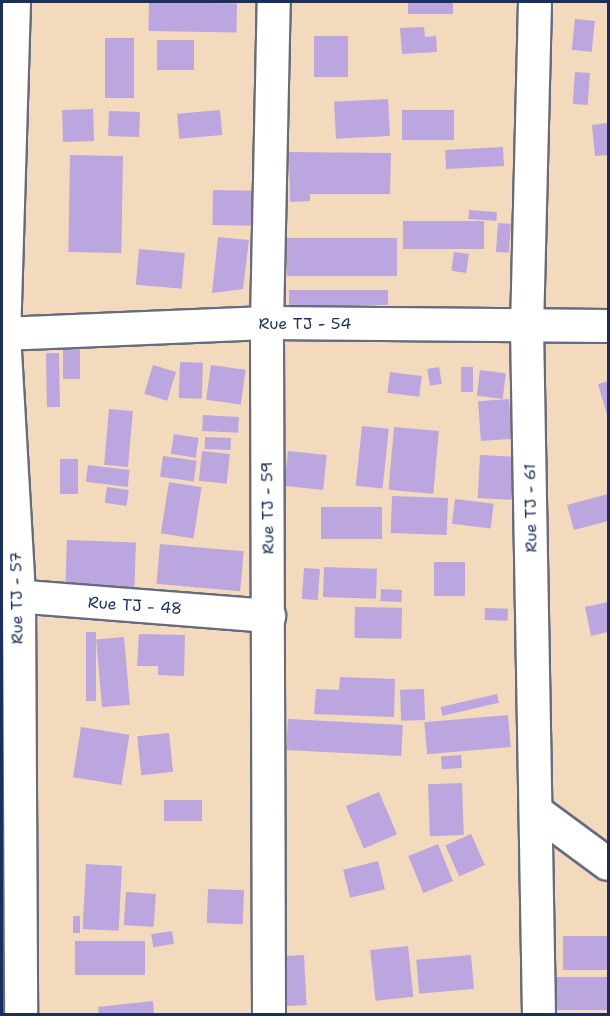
<!DOCTYPE html>
<style>
body{margin:0}
#map{position:relative;width:610px;height:1016px;overflow:hidden;background:#f4dabc;font-family:"Shantell Sans",sans-serif}
div>[style]{position:absolute}
.building>*{inset:0;background:#bba6df;transform-origin:0 0}
.roads{filter:drop-shadow(2px 0 #676b7f) drop-shadow(-2px 0 #676b7f) drop-shadow(0 2px #676b7f) drop-shadow(0 -2px #676b7f)}
.minor>*{height:32px;margin:-16px;padding:0 16px;transform-origin:16px;border-radius:16px;background:#fff}
span{translate:-50% -50%;white-space:nowrap;text-align:center;line-height:1.15;-webkit-text-stroke:5px #fff;paint-order:stroke}
.street-label{font-size:16px;color:#1b2f5e}
.frame{position:absolute;inset:0;border:3px solid #1b2f5e;pointer-events:none}
</style>
<div id="map">
<div class="building">
<i style="left:149px;top:2px;width:88px;height:29px;rotate:1deg"></i>
<i style="left:408px;top:2px;width:45px;height:12px"></i>
<i style="left:575px;top:19px;width:20px;height:31px;rotate:6deg"></i>
<i style="clip-path:polygon(424px 27px,425px 37px,436px 36px,437px 52px,402px 54px,400px 28px)"></i>
<i style="left:314px;top:36px;width:34px;height:41px"></i>
<i style="left:105px;top:38px;width:29px;height:60px"></i>
<i style="left:157px;top:40px;width:37px;height:30px"></i>
<i style="left:575px;top:72px;width:15px;height:32px;rotate:4deg"></i>
<i style="left:388px;top:99px;width:37px;height:54px;rotate:87deg"></i>
<i style="left:93px;top:109px;width:32px;height:31px;rotate:88deg"></i>
<i style="left:220px;top:110px;width:25px;height:43px;rotate:85deg"></i>
<i style="left:454px;top:110px;width:30px;height:52px;rotate:90deg"></i>
<i style="left:109px;top:111px;width:31px;height:25px;rotate:2deg"></i>
<i style="clip-path:polygon(608px 123px,608px 155px,595px 156px,592px 125px)"></i>
<i style="left:503px;top:147px;width:19px;height:58px;rotate:87deg"></i>
<i style="clip-path:polygon(289px 152px,391px 153px,390px 194px,310px 194px,310px 201px,290px 202px)"></i>
<i style="left:70px;top:155px;width:53px;height:97px;rotate:1deg"></i>
<i style="left:213px;top:190px;width:40px;height:35px;rotate:1deg"></i>
<i style="left:469px;top:210px;width:28px;height:9px;rotate:4deg"></i>
<i style="left:484px;top:221px;width:28px;height:81px;rotate:90deg"></i>
<i style="left:498px;top:223px;width:13px;height:29px;rotate:4deg"></i>
<i style="clip-path:polygon(218px 237px,249px 240px,243px 289px,212px 293px)"></i>
<i style="left:397px;top:238px;width:38px;height:110px;rotate:90deg"></i>
<i style="left:139px;top:249px;width:46px;height:36px;rotate:5deg"></i>
<i style="left:454px;top:252px;width:15px;height:19px;rotate:8deg"></i>
<i style="left:388px;top:290px;width:15px;height:99px;rotate:90deg"></i>
<i style="left:63px;top:347px;width:17px;height:32px"></i>
<i style="left:59px;top:353px;width:54px;height:13px;rotate:89deg"></i>
<i style="left:180px;top:362px;width:23px;height:36px;rotate:2deg"></i>
<i style="left:153px;top:365px;width:24px;height:30px;rotate:17deg"></i>
<i style="left:211px;top:365px;width:35px;height:35px;rotate:8deg"></i>
<i style="left:439px;top:367px;width:17px;height:12px;rotate:80deg"></i>
<i style="left:461px;top:367px;width:12px;height:25px"></i>
<i style="left:480px;top:370px;width:26px;height:26px;rotate:7deg"></i>
<i style="left:390px;top:372px;width:32px;height:21px;rotate:7deg"></i>
<i style="clip-path:polygon(608px 381px,608px 418px,598px 384px)"></i>
<i style="left:509px;top:399px;width:40px;height:31px;rotate:86deg"></i>
<i style="left:109px;top:409px;width:24px;height:56px;rotate:5deg"></i>
<i style="left:203px;top:415px;width:36px;height:16px;rotate:3deg"></i>
<i style="left:362px;top:426px;width:27px;height:60px;rotate:6deg"></i>
<i style="left:394px;top:427px;width:45px;height:63px;rotate:5deg"></i>
<i style="left:174px;top:434px;width:25px;height:20px;rotate:9deg"></i>
<i style="left:205px;top:437px;width:26px;height:12px;rotate:2deg"></i>
<i style="left:202px;top:451px;width:28px;height:30px;rotate:6deg"></i>
<i style="left:288px;top:451px;width:39px;height:35px;rotate:6deg"></i>
<i style="left:480px;top:455px;width:34px;height:43px;rotate:3deg"></i>
<i style="left:163px;top:456px;width:34px;height:21px;rotate:8deg"></i>
<i style="left:60px;top:459px;width:18px;height:35px"></i>
<i style="left:88px;top:465px;width:42px;height:17px;rotate:7deg"></i>
<i style="left:169px;top:482px;width:33px;height:52px;rotate:9deg"></i>
<i style="left:107px;top:487px;width:22px;height:16px;rotate:8deg"></i>
<i style="clip-path:polygon(608px 494px,608px 521px,574px 530px,567px 505px)"></i>
<i style="left:392px;top:496px;width:56px;height:37px;rotate:2deg"></i>
<i style="left:455px;top:499px;width:39px;height:25px;rotate:7deg"></i>
<i style="left:382px;top:507px;width:32px;height:61px;rotate:90deg"></i>
<i style="left:67px;top:540px;width:69px;height:47px;rotate:2deg"></i>
<i style="left:160px;top:544px;width:84px;height:40px;rotate:5deg"></i>
<i style="left:434px;top:562px;width:31px;height:34px"></i>
<i style="left:324px;top:567px;width:53px;height:30px;rotate:2deg"></i>
<i style="left:304px;top:568px;width:16px;height:31px;rotate:4deg"></i>
<i style="left:381px;top:589px;width:21px;height:12px;rotate:3deg"></i>
<i style="clip-path:polygon(608px 602px,608px 632px,591px 636px,585px 607px)"></i>
<i style="left:355px;top:607px;width:47px;height:31px;rotate:1deg"></i>
<i style="left:485px;top:608px;width:23px;height:12px;rotate:2deg"></i>
<i style="left:86px;top:632px;width:10px;height:69px"></i>
<i style="clip-path:polygon(139px 634px,185px 635px,184px 676px,158px 675px,158px 666px,137px 666px)"></i>
<i style="left:124px;top:637px;width:68px;height:28px;rotate:85deg"></i>
<i style="clip-path:polygon(340px 677px,395px 679px,394px 717px,314px 714px,316px 689px,339px 690px)"></i>
<i style="left:424px;top:689px;width:31px;height:24px;rotate:88deg"></i>
<i style="left:497px;top:694px;width:9px;height:58px;rotate:77deg"></i>
<i style="left:508px;top:715px;width:32px;height:84px;rotate:85deg"></i>
<i style="left:288px;top:719px;width:115px;height:31px;rotate:3deg"></i>
<i style="left:81px;top:727px;width:49px;height:51px;rotate:9deg"></i>
<i style="left:169px;top:733px;width:39px;height:32px;rotate:84deg"></i>
<i style="left:461px;top:755px;width:13px;height:20px;rotate:86deg"></i>
<i style="left:462px;top:783px;width:52px;height:34px;rotate:88deg"></i>
<i style="left:379px;top:792px;width:46px;height:36px;rotate:67deg"></i>
<i style="left:164px;top:800px;width:38px;height:21px"></i>
<i style="left:471px;top:834px;width:34px;height:28px;rotate:66deg"></i>
<i style="left:438px;top:844px;width:40px;height:32px;rotate:68deg"></i>
<i style="left:378px;top:861px;width:29px;height:36px;rotate:76deg"></i>
<i style="left:86px;top:864px;width:36px;height:65px;rotate:3deg"></i>
<i style="left:208px;top:889px;width:36px;height:34px;rotate:2deg"></i>
<i style="left:126px;top:892px;width:30px;height:33px;rotate:4deg"></i>
<i style="left:73px;top:916px;width:7px;height:17px"></i>
<i style="left:172px;top:931px;width:13px;height:21px;rotate:81deg"></i>
<i style="left:563px;top:936px;width:45px;height:34px"></i>
<i style="left:75px;top:941px;width:70px;height:34px"></i>
<i style="left:408px;top:946px;width:51px;height:38px;rotate:84deg"></i>
<i style="left:304px;top:955px;width:50px;height:20px;rotate:87deg"></i>
<i style="left:471px;top:955px;width:34px;height:55px;rotate:85deg"></i>
<i style="left:608px;top:977px;width:33px;height:52px;rotate:90deg"></i>
<i style="clip-path:polygon(153px 1001px,154px 1014px,99px 1014px,98px 1007px)"></i>
</div>
<div class="roads">
<div class="minor">
<i style="left:14px;top:2px;width:332px;rotate:91.7deg"></i>
<i style="left:4px;top:334px;width:263px;rotate:86.7deg"></i>
<i style="left:19px;top:597px;width:417px;rotate:89.7deg"></i>
<i style="left:535px;top:2px;width:325px;rotate:91.4deg"></i>
<i style="left:527px;top:327px;width:687px;rotate:89deg"></i>
<i style="left:2px;top:334px;width:265px;rotate:-2.4deg"></i>
<i style="left:267px;top:323px;width:341px;rotate:0.5deg"></i>
<i style="left:2px;top:595px;width:268px;rotate:4.5deg"></i>
<i style="left:536px;top:811px;width:89px;rotate:36.4deg"></i>
<i style="left:269px;top:1014px;width:691px;rotate:-90.17deg"></i>
<i style="left:267px;top:323px;width:321px;rotate:-88.8deg"></i>
</div>
</div>
<div class="street-label">
<span style="left:305px;top:324px">Rue TJ - 54</span>
<span style="left:268px;top:508px;rotate:-91deg">Rue TJ - 59</span>
<span style="left:531px;top:508px;rotate:-91deg">Rue TJ - 61</span>
<span style="left:17px;top:598px;rotate:-91deg">Rue TJ - 57</span>
<span style="left:135px;top:606px;rotate:4deg">Rue TJ - 48</span>
</div>
<div class="frame"></div>
</div>
